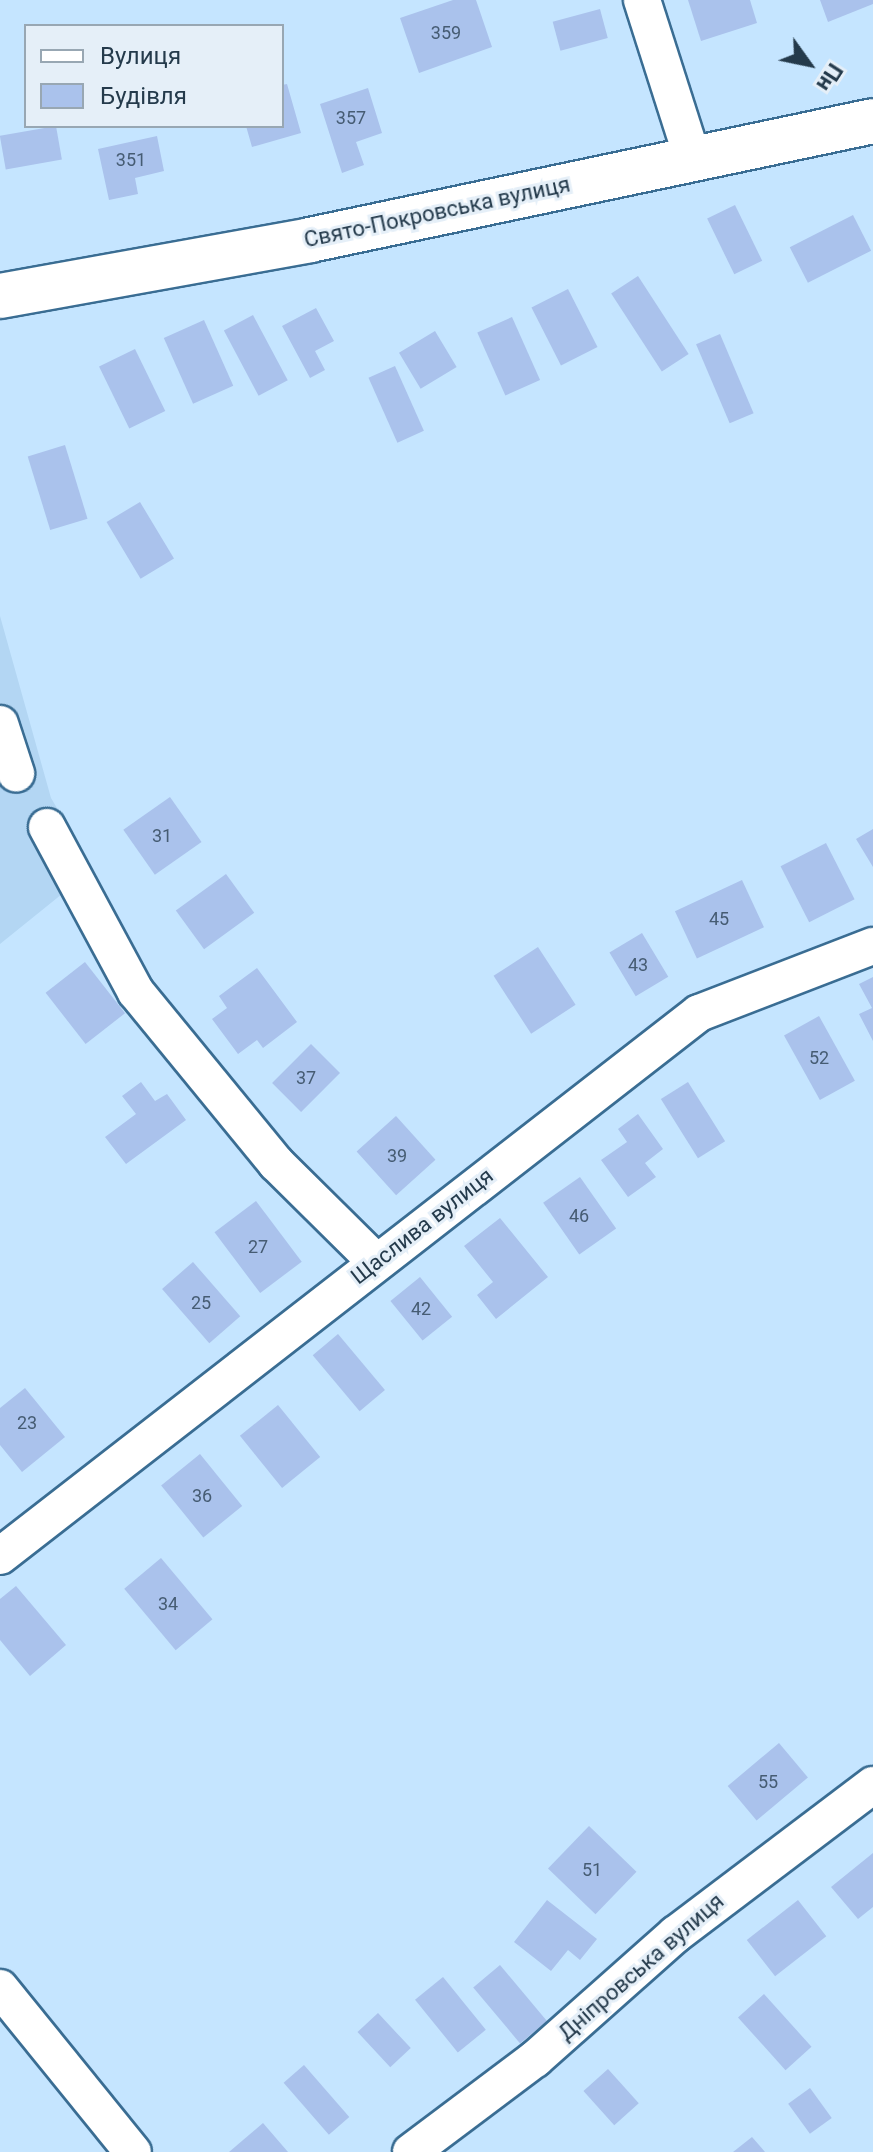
<!DOCTYPE html>
<meta charset="utf-8">
<style>
body{margin:0}
#map{position:relative;width:873px;height:2152px;overflow:hidden;background:#c5e5ff;font-family:Roboto,sans-serif}
div>[style]{position:absolute}
.built>*{inset:0;background:#b3d6f3}
.building>*{inset:0;background:#aac2ec;transform-origin:0 0}
.roads{filter:drop-shadow(2px 0 #3a6d93) drop-shadow(-2px 0 #3a6d93) drop-shadow(0 2px #3a6d93) drop-shadow(0 -2px #3a6d93)}
.minor>*{height:36px;margin:-18px;padding:0 18px;transform-origin:18px;border-radius:18px;background:#fff}
.major>*{height:44px;margin:-22px;padding:0 22px;transform-origin:22px;border-radius:22px;background:#fff}
span{translate:-50% -50%;white-space:nowrap;text-align:center;line-height:1.15;-webkit-text-stroke:6px #e5eff8;paint-order:stroke}
.number-label{font-size:18px;color:#465c73}
.number-label span{-webkit-text-stroke-width:0}
.street-label{font-size:22px;color:#243a4b}
.legend{position:absolute;left:24px;top:24px;width:260px;height:104px;box-sizing:border-box;background:#e5eff8;border:2px solid #98a7b3;margin:0;padding:10px 14px;list-style:none;font-size:24px;color:#243a4b}
.legend li{display:flex;align-items:center;gap:16px;height:40px}
.legend b{width:40px;border:2px solid #98a7b3}
.north{position:absolute;left:769px;top:24px;width:80px;height:80px;-webkit-text-stroke:6px #e5eff8;paint-order:stroke;rotate:123deg;font-size:22px;font-weight:700;line-height:32px;text-align:center;color:#243a4b}
.north::after{content:'';display:block;margin:auto;width:28px;height:36px;background:#243a4b;clip-path:polygon(50% 0,100% 100%,50% 72%,0 100%)}
</style>
<div id="map">
<div class="built">
<i style="clip-path:polygon(0 616px,51px 798px,93px 869px,0 944px)"></i>
</div>
<div class="building">
<i style="clip-path:polygon(453px 0,476px 0,492px 47px,419px 73px,400px 18px)"></i>
<i style="clip-path:polygon(688px 0,750px 0,757px 23px,701px 41px)"></i>
<i style="clip-path:polygon(820px 0,873px 0,873px 4px,828px 22px)"></i>
<i style="left:600px;top:9px;width:30px;height:49px;rotate:75deg"></i>
<i style="clip-path:polygon(287px 84px,301px 133px,252px 147px,246px 126px,282px 126px,282px 85px)"></i>
<i style="clip-path:polygon(368px 88px,382px 133px,356px 142px,364px 165px,342px 173px,320px 104px)"></i>
<i style="left:56px;top:126px;width:34px;height:57px;rotate:80deg"></i>
<i style="clip-path:polygon(157px 136px,164px 171px,135px 178px,138px 194px,109px 200px,98px 149px)"></i>
<i style="left:735px;top:205px;width:62px;height:31px;rotate:64deg"></i>
<i style="left:853px;top:215px;width:40px;height:71px;rotate:63deg"></i>
<i style="left:638px;top:276px;width:93px;height:32px;rotate:57deg"></i>
<i style="left:568px;top:289px;width:65px;height:41px;rotate:63deg"></i>
<i style="clip-path:polygon(316px 308px,334px 341px,315px 351px,325px 370px,310px 378px,282px 326px)"></i>
<i style="left:253px;top:315px;width:74px;height:33px;rotate:62deg"></i>
<i style="left:512px;top:317px;width:69px;height:38px;rotate:66deg"></i>
<i style="left:204px;top:320px;width:72px;height:44px;rotate:66deg"></i>
<i style="left:435px;top:331px;width:42px;height:42px;rotate:59deg"></i>
<i style="left:720px;top:334px;width:86px;height:26px;rotate:67deg"></i>
<i style="left:135px;top:349px;width:69px;height:40px;rotate:64deg"></i>
<i style="left:395px;top:366px;width:71px;height:29px;rotate:66deg"></i>
<i style="left:65px;top:445px;width:77px;height:39px;rotate:73deg"></i>
<i style="left:140px;top:502px;width:66px;height:39px;rotate:59deg"></i>
<i style="left:170px;top:797px;width:55px;height:57px;rotate:55deg"></i>
<i style="clip-path:polygon(873px 829px,873px 867px,856px 839px)"></i>
<i style="left:826px;top:843px;width:63px;height:51px;rotate:63deg"></i>
<i style="left:226px;top:874px;width:48px;height:62px;rotate:54deg"></i>
<i style="left:742px;top:880px;width:52px;height:74px;rotate:65deg"></i>
<i style="left:642px;top:933px;width:51px;height:38px;rotate:59deg"></i>
<i style="left:538px;top:947px;width:69px;height:53px;rotate:57deg"></i>
<i style="left:85px;top:962px;width:65px;height:50px;rotate:52deg"></i>
<i style="clip-path:polygon(257px 968px,297px 1022px,263px 1048px,257px 1040px,238px 1054px,212px 1019px,227px 1008px,219px 996px)"></i>
<i style="clip-path:polygon(873px 977px,873px 1041px,859px 1014px,872px 1008px,859px 984px)"></i>
<i style="left:819px;top:1016px;width:74px;height:40px;rotate:61deg"></i>
<i style="left:311px;top:1044px;width:41px;height:55px;rotate:45deg"></i>
<i style="clip-path:polygon(141px 1082px,155px 1101px,167px 1094px,186px 1120px,126px 1164px,105px 1137px,136px 1114px,122px 1096px)"></i>
<i style="left:688px;top:1082px;width:70px;height:32px;rotate:58deg"></i>
<i style="clip-path:polygon(638px 1114px,663px 1149px,645px 1163px,656px 1177px,628px 1197px,601px 1160px,627px 1142px,618px 1129px)"></i>
<i style="left:396px;top:1116px;width:59px;height:53px;rotate:48deg"></i>
<i style="left:580px;top:1177px;width:63px;height:45px;rotate:55deg"></i>
<i style="left:256px;top:1201px;width:76px;height:52px;rotate:53deg"></i>
<i style="clip-path:polygon(500px 1218px,548px 1277px,496px 1319px,477px 1295px,493px 1282px,464px 1246px)"></i>
<i style="left:193px;top:1262px;width:72px;height:41px;rotate:49deg"></i>
<i style="left:420px;top:1277px;width:51px;height:38px;rotate:51deg"></i>
<i style="left:338px;top:1334px;width:73px;height:33px;rotate:50deg"></i>
<i style="clip-path:polygon(25px 1388px,65px 1437px,22px 1472px,0 1445px,0 1408px)"></i>
<i style="left:278px;top:1405px;width:67px;height:49px;rotate:51deg"></i>
<i style="left:200px;top:1454px;width:67px;height:50px;rotate:51deg"></i>
<i style="left:161px;top:1558px;width:80px;height:48px;rotate:50deg"></i>
<i style="clip-path:polygon(16px 1586px,66px 1645px,30px 1676px,0 1640px,0 1599px)"></i>
<i style="left:779px;top:1743px;width:45px;height:67px;rotate:50deg"></i>
<i style="left:589px;top:1826px;width:66px;height:59px;rotate:44deg"></i>
<i style="clip-path:polygon(873px 1853px,873px 1907px,858px 1919px,831px 1887px)"></i>
<i style="clip-path:polygon(547px 1900px,597px 1939px,580px 1960px,568px 1950px,551px 1971px,514px 1942px)"></i>
<i style="left:798px;top:1900px;width:46px;height:65px;rotate:52deg"></i>
<i style="left:500px;top:1965px;width:73px;height:35px;rotate:50deg"></i>
<i style="left:443px;top:1977px;width:68px;height:36px;rotate:51deg"></i>
<i style="left:764px;top:1994px;width:71px;height:35px;rotate:48deg"></i>
<i style="left:378px;top:2013px;width:48px;height:28px;rotate:47deg"></i>
<i style="left:304px;top:2065px;width:69px;height:27px;rotate:49deg"></i>
<i style="left:608px;top:2069px;width:46px;height:33px;rotate:48deg"></i>
<i style="left:810px;top:2088px;width:37px;height:27px;rotate:54deg"></i>
<i style="clip-path:polygon(263px 2123px,288px 2152px,229px 2152px)"></i>
<i style="clip-path:polygon(752px 2137px,765px 2152px,733px 2152px)"></i>
</div>
<div class="roads">
<div class="minor">
<i style="left:642px;top:0;width:165px;rotate:72.3deg"></i>
<i style="left:0;top:724px;width:52px;rotate:71.9deg"></i>
<i style="left:47px;top:827px;width:187px;rotate:61.7deg"></i>
<i style="left:136px;top:992px;width:221px;rotate:50.7deg"></i>
<i style="left:276px;top:1163px;width:141px;rotate:44.7deg"></i>
<i style="left:0;top:1556px;width:885px;rotate:-37.84deg"></i>
<i style="left:699px;top:1013px;width:186px;rotate:-21.1deg"></i>
<i style="left:0;top:1988px;width:211px;rotate:51deg"></i>
<i style="left:411px;top:2152px;width:155px;rotate:-36.9deg"></i>
<i style="left:535px;top:2059px;width:188px;rotate:-41.6deg"></i>
<i style="left:676px;top:1934px;width:247px;rotate:-37.1deg"></i>
</div>
<div class="major">
<i style="left:0;top:296px;width:315px;rotate:-10.2deg"></i>
<i style="left:310px;top:240px;width:575px;rotate:-11.93deg"></i>
</div>
</div>
<div class="number-label">
<span style="left:446px;top:33px">359</span>
<span style="left:351px;top:118px">357</span>
<span style="left:131px;top:160px">351</span>
<span style="left:162px;top:836px">31</span>
<span style="left:719px;top:919px">45</span>
<span style="left:638px;top:965px">43</span>
<span style="left:819px;top:1058px">52</span>
<span style="left:306px;top:1078px">37</span>
<span style="left:397px;top:1156px">39</span>
<span style="left:579px;top:1216px">46</span>
<span style="left:258px;top:1247px">27</span>
<span style="left:201px;top:1303px">25</span>
<span style="left:421px;top:1309px">42</span>
<span style="left:27px;top:1423px">23</span>
<span style="left:202px;top:1496px">36</span>
<span style="left:168px;top:1604px">34</span>
<span style="left:768px;top:1782px">55</span>
<span style="left:592px;top:1870px">51</span>
</div>
<div class="street-label">
<span style="left:437px;top:212px;rotate:-12deg">Свято-Покровська вулиця</span>
<span style="left:422px;top:1226px;rotate:-38deg">Щаслива вулиця</span>
<span style="left:641px;top:1967px;rotate:-41deg">Дніпровська вулиця</span>
</div>
<ul class="legend">
<li><b style="height:10px;background:#fff"></b>Вулиця</li>
<li><b style="height:22px;background:#aac2ec"></b>Будівля</li>
</ul>
<div class="north">Пн</div>
</div>
